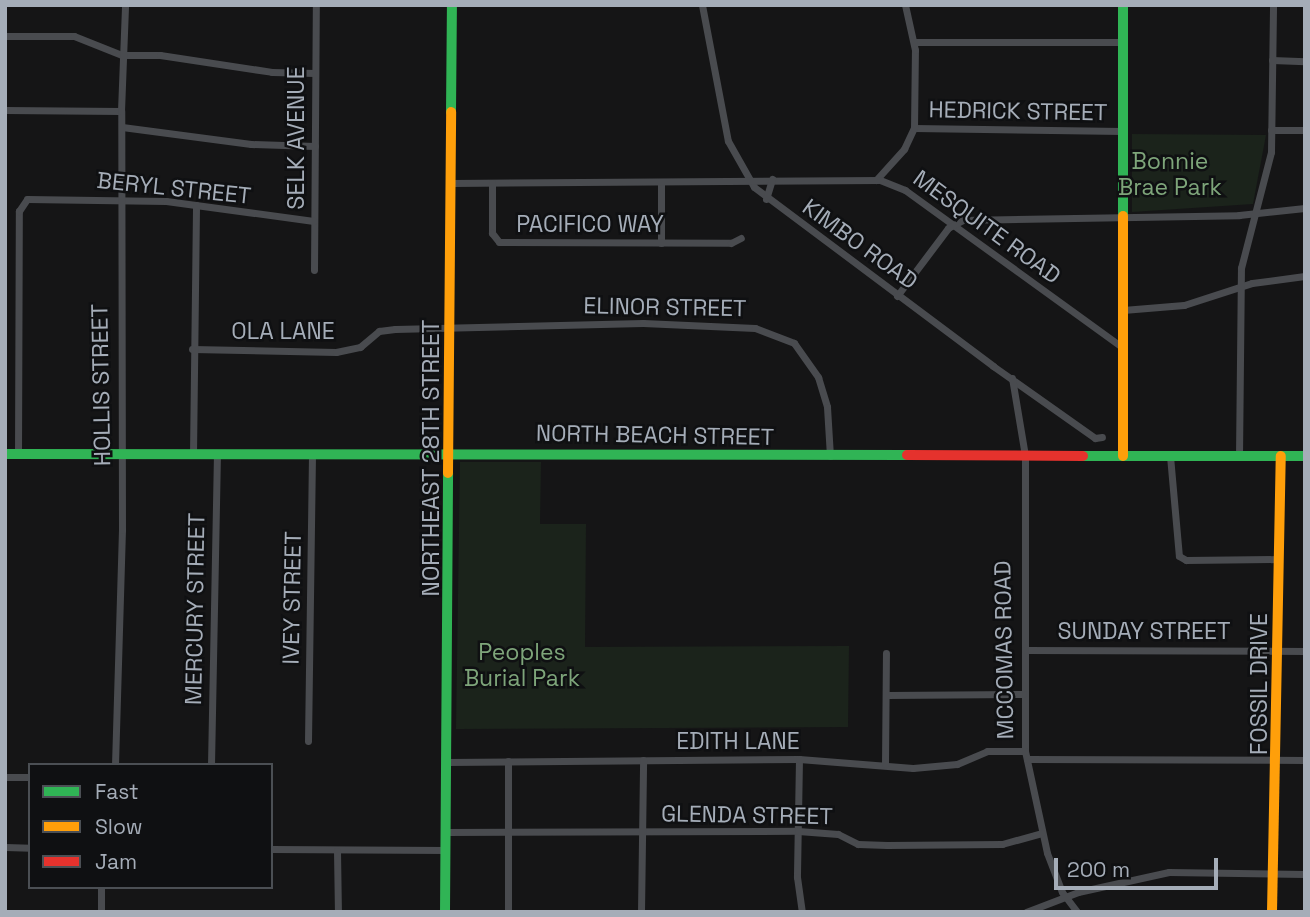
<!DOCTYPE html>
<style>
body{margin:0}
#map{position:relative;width:1310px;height:917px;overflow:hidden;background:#151516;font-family:"Space Grotesk",sans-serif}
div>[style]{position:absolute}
.green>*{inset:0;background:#1b231b}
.street>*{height:7px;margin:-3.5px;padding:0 3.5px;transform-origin:3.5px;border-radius:3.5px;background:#494b4f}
.fast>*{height:10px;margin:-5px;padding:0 5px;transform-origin:5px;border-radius:5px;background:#30b455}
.slow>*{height:10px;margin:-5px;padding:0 5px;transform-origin:5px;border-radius:5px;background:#ff9f0a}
.jam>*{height:10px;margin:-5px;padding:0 5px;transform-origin:5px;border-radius:5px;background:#e5322d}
span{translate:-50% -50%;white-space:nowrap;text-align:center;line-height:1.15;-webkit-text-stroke:5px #0f1012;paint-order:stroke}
.street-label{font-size:23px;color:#a5adb8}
.park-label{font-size:23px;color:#7ea57a}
.frame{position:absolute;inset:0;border:7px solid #a5adb8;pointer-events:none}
.legend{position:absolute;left:28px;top:763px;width:245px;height:126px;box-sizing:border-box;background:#0f1012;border:2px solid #4b4f54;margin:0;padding:9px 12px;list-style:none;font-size:21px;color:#a5adb8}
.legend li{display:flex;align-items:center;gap:14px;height:35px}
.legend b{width:35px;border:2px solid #4b4f54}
.scale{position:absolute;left:1054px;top:858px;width:164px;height:32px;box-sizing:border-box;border:4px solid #a5adb8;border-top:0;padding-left:9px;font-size:21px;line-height:24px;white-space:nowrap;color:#a5adb8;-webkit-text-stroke:5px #0f1012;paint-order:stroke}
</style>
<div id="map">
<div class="green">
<i style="clip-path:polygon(1132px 134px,1266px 135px,1253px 204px,1132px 212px)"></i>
<i style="clip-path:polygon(460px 462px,541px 462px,540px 524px,586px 524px,585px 647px,849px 646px,848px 727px,456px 729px)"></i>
</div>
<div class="street">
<i style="left:702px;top:5px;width:138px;rotate:79.2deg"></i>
<i style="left:728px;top:141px;width:53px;rotate:60.5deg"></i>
<i style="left:754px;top:187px;width:299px;rotate:36.8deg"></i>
<i style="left:993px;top:366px;width:125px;rotate:35.2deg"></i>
<i style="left:1095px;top:438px;width:7px;rotate:-8deg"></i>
<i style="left:5px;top:36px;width:69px"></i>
<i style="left:74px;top:36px;width:52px;rotate:21.6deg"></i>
<i style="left:122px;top:55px;width:38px"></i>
<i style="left:160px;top:55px;width:113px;rotate:8.6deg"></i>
<i style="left:272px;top:72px;width:43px;rotate:1.3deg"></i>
<i style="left:914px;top:42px;width:209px"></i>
<i style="left:1272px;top:60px;width:33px;rotate:2deg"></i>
<i style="left:5px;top:110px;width:116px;rotate:0.5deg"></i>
<i style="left:122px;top:127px;width:130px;rotate:7.5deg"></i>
<i style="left:251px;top:144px;width:64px;rotate:1.8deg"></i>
<i style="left:914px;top:128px;width:208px;rotate:0.8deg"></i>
<i style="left:1271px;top:130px;width:34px"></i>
<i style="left:876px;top:180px;width:42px;rotate:-47.9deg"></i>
<i style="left:904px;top:149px;width:23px;rotate:-65deg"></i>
<i style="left:914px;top:128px;width:78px;rotate:-89.3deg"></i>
<i style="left:915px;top:50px;width:46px;rotate:-102.5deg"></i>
<i style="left:661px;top:182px;width:61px;rotate:90deg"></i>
<i style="left:452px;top:183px;width:428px;rotate:-0.4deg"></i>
<i style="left:880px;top:180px;width:27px;rotate:22deg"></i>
<i style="left:905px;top:190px;width:269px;rotate:35.9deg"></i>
<i style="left:492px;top:183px;width:50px;rotate:90deg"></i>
<i style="left:492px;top:233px;width:11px;rotate:52deg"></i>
<i style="left:499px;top:242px;width:232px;rotate:0.2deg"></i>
<i style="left:731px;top:243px;width:11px;rotate:-27deg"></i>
<i style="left:766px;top:199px;width:21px;rotate:-73deg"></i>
<i style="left:314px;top:270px;width:265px;rotate:-89.6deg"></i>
<i style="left:897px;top:296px;width:85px;rotate:-53.1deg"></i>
<i style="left:948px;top:228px;width:17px;rotate:-28deg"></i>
<i style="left:963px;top:220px;width:276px;rotate:-1deg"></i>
<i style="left:1239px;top:215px;width:66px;rotate:-6.1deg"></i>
<i style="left:1123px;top:310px;width:61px;rotate:-4.7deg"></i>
<i style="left:1184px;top:305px;width:71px;rotate:-17.9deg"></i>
<i style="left:1252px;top:283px;width:53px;rotate:-7.5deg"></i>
<i style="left:192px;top:349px;width:144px;rotate:1.2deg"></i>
<i style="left:336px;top:352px;width:25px;rotate:-12deg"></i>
<i style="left:360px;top:347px;width:25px;rotate:-40deg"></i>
<i style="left:379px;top:331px;width:16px;rotate:-7deg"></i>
<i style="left:395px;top:329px;width:248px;rotate:-1.4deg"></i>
<i style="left:643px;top:323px;width:112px;rotate:2.6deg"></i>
<i style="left:755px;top:328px;width:42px;rotate:21deg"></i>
<i style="left:794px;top:343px;width:42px;rotate:54.8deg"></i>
<i style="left:818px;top:377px;width:31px;rotate:73deg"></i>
<i style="left:827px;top:407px;width:49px;rotate:86.5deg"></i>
<i style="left:1012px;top:378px;width:79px;rotate:80.5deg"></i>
<i style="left:1025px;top:456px;width:295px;rotate:90deg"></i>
<i style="left:1025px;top:751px;width:104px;rotate:77.8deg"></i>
<i style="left:1047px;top:853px;width:42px;rotate:69deg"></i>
<i style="left:1062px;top:892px;width:25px;rotate:53deg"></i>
<i style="left:18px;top:454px;width:243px;rotate:-89.8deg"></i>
<i style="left:19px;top:211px;width:14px;rotate:-56deg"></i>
<i style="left:27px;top:199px;width:139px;rotate:0.8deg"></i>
<i style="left:166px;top:201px;width:149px;rotate:7.7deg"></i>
<i style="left:193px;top:454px;width:249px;rotate:-89.3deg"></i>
<i style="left:1170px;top:456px;width:100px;rotate:84.9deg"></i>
<i style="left:1179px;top:556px;width:8px;rotate:30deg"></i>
<i style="left:1186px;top:560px;width:92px;rotate:-0.6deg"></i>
<i style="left:1239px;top:456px;width:188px;rotate:-89.4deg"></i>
<i style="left:1241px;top:268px;width:120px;rotate:-75.5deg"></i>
<i style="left:1271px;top:152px;width:147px;rotate:-89.2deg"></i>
<i style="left:1025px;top:650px;width:280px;rotate:0.2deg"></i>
<i style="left:887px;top:695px;width:136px;rotate:-0.4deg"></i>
<i style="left:308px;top:741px;width:286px;rotate:-89.2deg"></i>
<i style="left:799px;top:759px;width:118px;rotate:91deg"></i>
<i style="left:797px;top:877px;width:35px;rotate:82deg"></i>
<i style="left:1027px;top:759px;width:278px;rotate:0.2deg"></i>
<i style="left:508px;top:761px;width:151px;rotate:90deg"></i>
<i style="left:447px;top:762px;width:352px;rotate:-0.5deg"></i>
<i style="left:799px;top:759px;width:114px;rotate:4.5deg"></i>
<i style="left:913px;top:768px;width:44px;rotate:-5.2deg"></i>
<i style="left:957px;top:764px;width:33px;rotate:-23deg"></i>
<i style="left:987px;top:751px;width:38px"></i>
<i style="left:885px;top:764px;width:111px;rotate:-89.5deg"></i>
<i style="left:115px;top:765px;width:235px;rotate:-88.3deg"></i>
<i style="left:122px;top:530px;width:419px;rotate:-90.1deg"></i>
<i style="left:121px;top:111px;width:106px;rotate:-87.8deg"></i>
<i style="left:211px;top:765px;width:310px;rotate:-88.9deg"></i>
<i style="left:5px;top:777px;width:25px"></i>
<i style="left:446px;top:832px;width:352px;rotate:-0.2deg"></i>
<i style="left:798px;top:831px;width:40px;rotate:4.3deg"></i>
<i style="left:838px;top:834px;width:22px;rotate:27deg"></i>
<i style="left:858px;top:844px;width:29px;rotate:2deg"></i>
<i style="left:887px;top:845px;width:115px;rotate:-0.5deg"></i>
<i style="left:1002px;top:844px;width:41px;rotate:-15.4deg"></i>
<i style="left:5px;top:847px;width:25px;rotate:2deg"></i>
<i style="left:271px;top:849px;width:175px;rotate:0.3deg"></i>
<i style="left:337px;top:851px;width:61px;rotate:89.1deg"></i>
<i style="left:101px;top:912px;width:25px;rotate:-90deg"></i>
<i style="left:641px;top:912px;width:152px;rotate:-89.2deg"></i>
<i style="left:1026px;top:912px;width:56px;rotate:-21deg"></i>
<i style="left:1078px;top:892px;width:93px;rotate:-12.4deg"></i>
<i style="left:1169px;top:872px;width:136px;rotate:0.8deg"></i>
</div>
<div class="fast">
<i style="left:1123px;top:5px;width:211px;rotate:90deg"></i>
<i style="left:451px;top:112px;width:107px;rotate:-89.5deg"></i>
<i style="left:5px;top:454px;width:902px;rotate:0.06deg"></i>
<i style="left:1083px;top:456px;width:222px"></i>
<i style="left:445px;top:912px;width:439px;rotate:-89.6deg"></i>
</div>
<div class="slow">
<i style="left:1123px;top:216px;width:240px;rotate:90deg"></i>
<i style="left:448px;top:473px;width:361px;rotate:-89.5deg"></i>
<i style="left:1272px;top:912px;width:456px;rotate:-88.9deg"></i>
</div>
<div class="jam">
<i style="left:907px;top:455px;width:176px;rotate:0.3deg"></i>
</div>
<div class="street-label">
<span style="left:1018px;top:111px;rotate:1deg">HEDRICK STREET</span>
<span style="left:296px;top:138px;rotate:-90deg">SELK AVENUE</span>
<span style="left:174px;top:188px;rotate:6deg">BERYL STREET</span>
<span style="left:590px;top:224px">PACIFICO WAY</span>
<span style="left:987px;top:227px;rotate:36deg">MESQUITE ROAD</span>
<span style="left:860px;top:244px;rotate:36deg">KIMBO ROAD</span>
<span style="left:665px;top:307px;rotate:1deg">ELINOR STREET</span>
<span style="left:283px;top:331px">OLA LANE</span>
<span style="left:101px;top:385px;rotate:-91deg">HOLLIS STREET</span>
<span style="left:655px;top:435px;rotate:1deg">NORTH BEACH STREET</span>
<span style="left:431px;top:458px;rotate:-90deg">NORTHEAST 28TH STREET</span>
<span style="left:292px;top:598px;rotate:-89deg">IVEY STREET</span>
<span style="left:195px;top:609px;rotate:-89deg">MERCURY STREET</span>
<span style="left:1144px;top:631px">SUNDAY STREET</span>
<span style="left:1004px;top:650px;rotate:-91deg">MCCOMAS ROAD</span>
<span style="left:1259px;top:684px;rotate:-90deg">FOSSIL DRIVE</span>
<span style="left:738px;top:741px">EDITH LANE</span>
<span style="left:747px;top:815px;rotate:1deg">GLENDA STREET</span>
</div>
<div class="park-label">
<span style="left:1170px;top:174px">Bonnie<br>Brae Park</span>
<span style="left:522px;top:665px">Peoples<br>Burial Park</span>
</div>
<div class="frame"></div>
<ul class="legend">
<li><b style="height:9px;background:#30b455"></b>Fast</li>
<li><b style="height:9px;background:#ff9f0a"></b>Slow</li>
<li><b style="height:9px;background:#e5322d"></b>Jam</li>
</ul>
<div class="scale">200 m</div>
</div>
